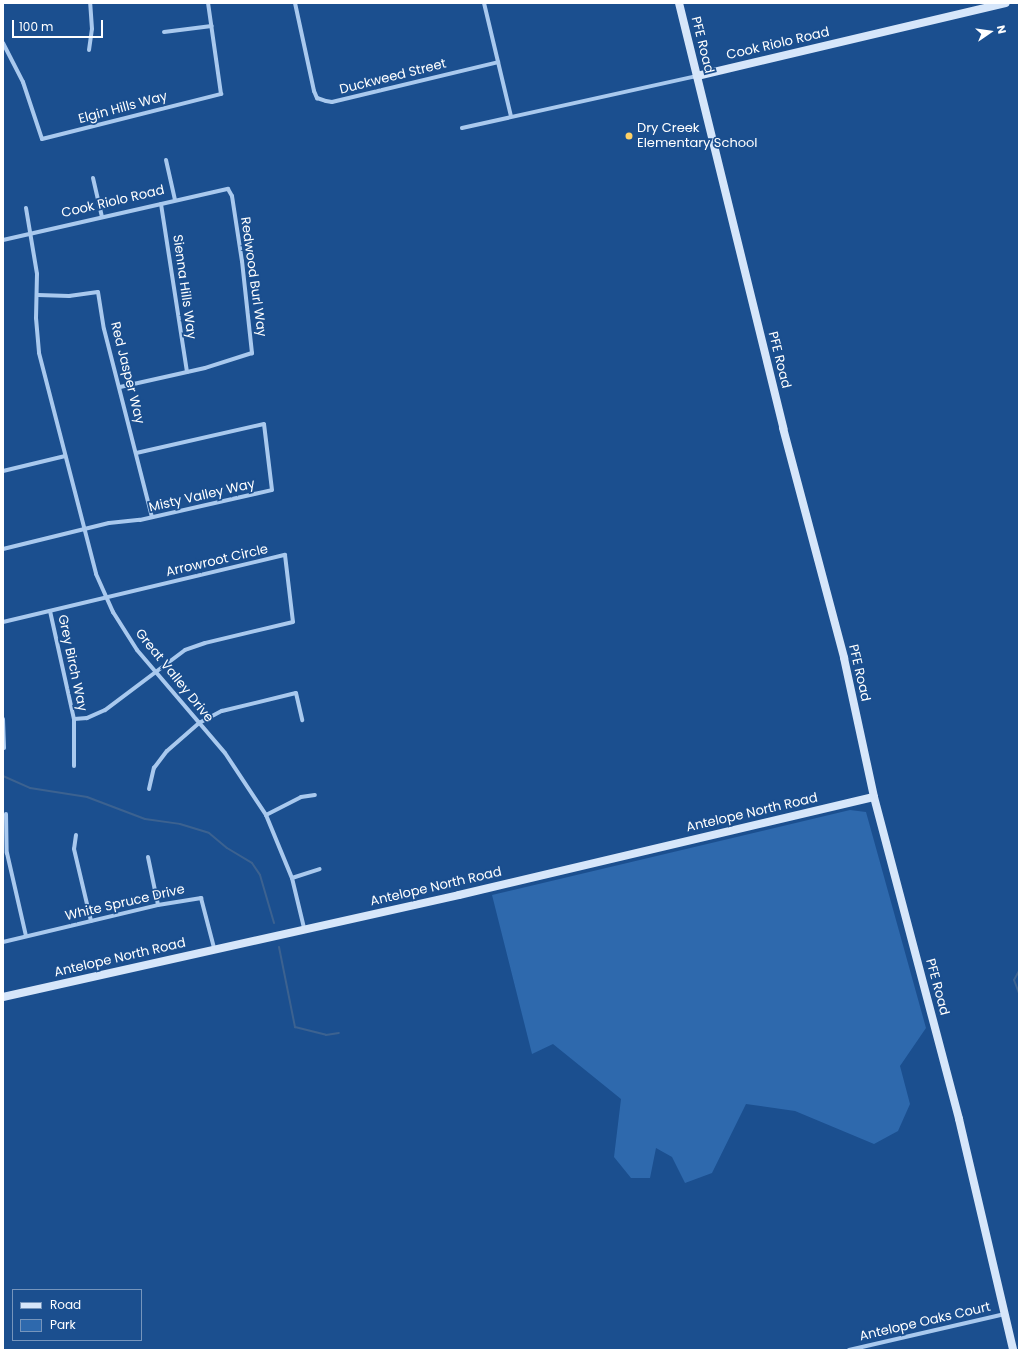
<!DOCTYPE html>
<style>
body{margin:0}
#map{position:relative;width:1022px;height:1353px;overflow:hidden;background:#1b4f8f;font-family:Poppins,sans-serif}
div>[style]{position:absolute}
.green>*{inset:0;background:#2e69ad}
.stream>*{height:2px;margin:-1px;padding:0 1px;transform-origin:1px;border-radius:1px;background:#3c6290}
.street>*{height:4px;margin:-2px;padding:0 2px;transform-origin:2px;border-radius:2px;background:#a9c9ee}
.secondary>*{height:8px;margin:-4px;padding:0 4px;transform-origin:4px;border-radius:4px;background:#d6e6fa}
.dots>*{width:11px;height:11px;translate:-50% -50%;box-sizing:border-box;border:2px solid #1b4f8f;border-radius:50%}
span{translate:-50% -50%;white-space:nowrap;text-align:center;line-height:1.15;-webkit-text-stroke:3.5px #1b4f8f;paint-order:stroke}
.street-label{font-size:13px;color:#fff}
.poi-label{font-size:13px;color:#fff}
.left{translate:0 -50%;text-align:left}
.frame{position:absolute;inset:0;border:4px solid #fff;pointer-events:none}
.legend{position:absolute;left:12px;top:1289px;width:130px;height:52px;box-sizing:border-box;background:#1b4f8f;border:1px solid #7695bc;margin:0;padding:5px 7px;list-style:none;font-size:12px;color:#fff}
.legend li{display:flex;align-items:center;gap:8px;height:20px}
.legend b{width:20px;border:1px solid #7695bc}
.north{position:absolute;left:970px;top:12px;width:40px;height:40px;-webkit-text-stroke:3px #1b4f8f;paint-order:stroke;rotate:77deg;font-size:11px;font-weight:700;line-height:16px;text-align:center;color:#fff}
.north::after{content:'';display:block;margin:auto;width:14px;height:18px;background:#fff;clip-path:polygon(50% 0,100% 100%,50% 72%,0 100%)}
.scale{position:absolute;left:12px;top:20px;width:91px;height:18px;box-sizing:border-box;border:2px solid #fff;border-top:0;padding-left:5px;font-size:12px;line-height:14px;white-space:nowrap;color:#fff;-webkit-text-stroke:3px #1b4f8f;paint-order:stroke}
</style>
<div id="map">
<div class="green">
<i style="clip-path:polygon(850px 810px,866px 812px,926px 1028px,900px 1066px,910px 1104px,898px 1131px,874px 1144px,795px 1111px,746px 1104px,712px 1173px,685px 1183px,672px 1157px,656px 1148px,650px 1178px,631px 1178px,614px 1157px,621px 1099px,553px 1044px,532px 1054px,492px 895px)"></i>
</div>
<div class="stream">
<i style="left:3px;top:776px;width:30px;rotate:24deg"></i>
<i style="left:30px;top:788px;width:58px;rotate:9deg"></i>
<i style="left:87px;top:797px;width:62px;rotate:20.8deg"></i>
<i style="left:145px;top:819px;width:35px;rotate:8deg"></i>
<i style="left:180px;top:824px;width:30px;rotate:17deg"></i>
<i style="left:209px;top:833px;width:23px;rotate:40deg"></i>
<i style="left:227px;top:848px;width:29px;rotate:31deg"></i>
<i style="left:252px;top:863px;width:14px;rotate:56deg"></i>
<i style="left:260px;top:875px;width:50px;rotate:73.7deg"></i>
<i style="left:279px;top:947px;width:82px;rotate:78.7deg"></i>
<i style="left:295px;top:1027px;width:32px;rotate:14deg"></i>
<i style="left:326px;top:1035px;width:13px;rotate:-9deg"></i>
<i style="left:1019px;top:971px;width:10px;rotate:119deg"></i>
<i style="left:1014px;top:980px;width:14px;rotate:69deg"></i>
</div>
<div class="street">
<i style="left:295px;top:3px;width:90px;rotate:77.8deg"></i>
<i style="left:314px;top:91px;width:8px;rotate:67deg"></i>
<i style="left:317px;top:98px;width:9px;rotate:18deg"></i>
<i style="left:326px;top:101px;width:6px;rotate:9deg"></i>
<i style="left:332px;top:102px;width:171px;rotate:-13.5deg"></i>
<i style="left:484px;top:3px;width:116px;rotate:76.6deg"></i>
<i style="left:164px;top:32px;width:48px;rotate:-7.1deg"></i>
<i style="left:3px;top:43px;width:44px;rotate:62.9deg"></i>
<i style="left:23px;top:82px;width:60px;rotate:71.6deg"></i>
<i style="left:42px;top:139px;width:185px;rotate:-14.1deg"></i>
<i style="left:221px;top:94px;width:92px;rotate:-98.1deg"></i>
<i style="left:89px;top:50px;width:21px;rotate:-82deg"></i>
<i style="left:92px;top:29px;width:26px;rotate:-94deg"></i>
<i style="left:462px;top:128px;width:241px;rotate:-12.5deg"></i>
<i style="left:166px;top:160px;width:41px;rotate:77.3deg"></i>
<i style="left:93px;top:178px;width:40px;rotate:77deg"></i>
<i style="left:161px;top:204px;width:170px;rotate:81.2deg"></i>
<i style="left:26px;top:208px;width:67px;rotate:80.5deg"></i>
<i style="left:37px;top:274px;width:44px;rotate:91.3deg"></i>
<i style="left:36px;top:318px;width:35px;rotate:85deg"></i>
<i style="left:39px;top:353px;width:228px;rotate:75.5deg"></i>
<i style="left:96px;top:574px;width:42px;rotate:65.9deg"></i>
<i style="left:113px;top:612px;width:45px;rotate:57.7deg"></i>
<i style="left:137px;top:650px;width:135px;rotate:49.5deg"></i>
<i style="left:225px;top:753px;width:74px;rotate:56.5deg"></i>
<i style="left:266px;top:815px;width:68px;rotate:67.6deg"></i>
<i style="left:292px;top:878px;width:51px;rotate:76.5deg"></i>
<i style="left:3px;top:240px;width:231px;rotate:-12.8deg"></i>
<i style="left:228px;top:189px;width:8px;rotate:60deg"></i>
<i style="left:232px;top:196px;width:66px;rotate:81.3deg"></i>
<i style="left:242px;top:261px;width:93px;rotate:83.8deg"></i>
<i style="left:252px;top:353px;width:49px;rotate:162.3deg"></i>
<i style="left:205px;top:368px;width:87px;rotate:167.4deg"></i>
<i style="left:38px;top:295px;width:31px;rotate:2deg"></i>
<i style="left:69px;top:296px;width:29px;rotate:-8deg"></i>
<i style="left:98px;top:292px;width:37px;rotate:81deg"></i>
<i style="left:104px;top:329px;width:194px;rotate:75.7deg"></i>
<i style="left:3px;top:471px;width:64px;rotate:-13.6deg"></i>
<i style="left:3px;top:549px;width:109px;rotate:-13.8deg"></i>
<i style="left:109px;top:523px;width:31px;rotate:-6deg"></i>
<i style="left:140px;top:520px;width:135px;rotate:-12.8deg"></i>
<i style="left:272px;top:490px;width:66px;rotate:-96.9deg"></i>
<i style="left:264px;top:424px;width:131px;rotate:167.2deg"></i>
<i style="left:50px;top:611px;width:111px;rotate:77.5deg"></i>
<i style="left:74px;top:719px;width:47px;rotate:90deg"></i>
<i style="left:3px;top:622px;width:290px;rotate:-13.4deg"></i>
<i style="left:285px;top:555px;width:67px;rotate:83.2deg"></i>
<i style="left:293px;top:622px;width:90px;rotate:166.6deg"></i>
<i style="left:205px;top:643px;width:21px;rotate:161deg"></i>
<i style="left:185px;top:650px;width:100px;rotate:143.1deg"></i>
<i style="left:105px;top:710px;width:20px;rotate:156deg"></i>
<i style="left:87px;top:718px;width:13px;rotate:176deg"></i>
<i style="left:3px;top:719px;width:29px;rotate:88deg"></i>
<i style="left:149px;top:789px;width:22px;rotate:-77deg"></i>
<i style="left:154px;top:768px;width:21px;rotate:-53deg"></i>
<i style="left:167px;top:751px;width:43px;rotate:-41.2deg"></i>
<i style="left:199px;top:723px;width:26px;rotate:-28deg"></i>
<i style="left:222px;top:711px;width:76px;rotate:-13.7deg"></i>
<i style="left:296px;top:693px;width:28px;rotate:77deg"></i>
<i style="left:6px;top:814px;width:39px;rotate:89deg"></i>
<i style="left:7px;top:853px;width:85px;rotate:77.1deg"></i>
<i style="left:266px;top:815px;width:39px;rotate:-27deg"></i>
<i style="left:301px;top:797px;width:14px;rotate:-8deg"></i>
<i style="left:76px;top:835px;width:14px;rotate:98deg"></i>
<i style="left:74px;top:849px;width:74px;rotate:76.7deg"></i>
<i style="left:148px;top:857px;width:49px;rotate:78.2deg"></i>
<i style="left:292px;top:878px;width:29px;rotate:-18deg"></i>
<i style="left:3px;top:942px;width:159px;rotate:-13.4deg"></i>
<i style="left:158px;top:905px;width:44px;rotate:-9.2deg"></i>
<i style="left:201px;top:898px;width:52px;rotate:75.4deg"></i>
<i style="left:849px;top:1350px;width:160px;rotate:-13deg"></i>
</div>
<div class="secondary">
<i style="left:679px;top:3px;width:438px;rotate:76.2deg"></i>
<i style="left:783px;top:428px;width:238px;rotate:75.1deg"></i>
<i style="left:844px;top:658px;width:142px;rotate:77.8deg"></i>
<i style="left:874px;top:797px;width:333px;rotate:75.2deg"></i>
<i style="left:959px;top:1119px;width:237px;rotate:76.8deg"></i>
<i style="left:697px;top:76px;width:317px;rotate:-13.3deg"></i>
<i style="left:3px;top:997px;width:467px;rotate:-12.6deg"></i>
<i style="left:459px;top:895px;width:426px;rotate:-13.3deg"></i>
</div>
<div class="dots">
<i style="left:629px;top:136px;background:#ffd166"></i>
</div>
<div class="street-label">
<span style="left:778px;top:44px;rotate:-13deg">Cook Riolo Road</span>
<span style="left:702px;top:45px;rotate:76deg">PFE Road</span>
<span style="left:393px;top:77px;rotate:-14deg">Duckweed Street</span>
<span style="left:123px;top:108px;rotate:-15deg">Elgin Hills Way</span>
<span style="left:113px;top:202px;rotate:-13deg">Cook Riolo Road</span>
<span style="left:253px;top:277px;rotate:82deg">Redwood Burl Way</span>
<span style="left:184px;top:287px;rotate:82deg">Sienna Hills Way</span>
<span style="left:779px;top:360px;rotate:76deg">PFE Road</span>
<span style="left:127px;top:373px;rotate:76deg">Red Jasper Way</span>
<span style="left:202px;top:496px;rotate:-13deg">Misty Valley Way</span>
<span style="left:217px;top:561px;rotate:-13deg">Arrowroot Circle</span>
<span style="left:72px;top:663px;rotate:78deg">Grey Birch Way</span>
<span style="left:859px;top:673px;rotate:77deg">PFE Road</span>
<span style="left:174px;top:676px;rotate:51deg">Great Valley Drive</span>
<span style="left:752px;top:813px;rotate:-13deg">Antelope North Road</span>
<span style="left:436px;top:887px;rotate:-13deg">Antelope North Road</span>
<span style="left:125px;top:903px;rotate:-13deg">White Spruce Drive</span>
<span style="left:120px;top:958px;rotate:-13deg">Antelope North Road</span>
<span style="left:937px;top:987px;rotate:75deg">PFE Road</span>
<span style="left:925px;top:1322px;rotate:-13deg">Antelope Oaks Court</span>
</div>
<div class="poi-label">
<span class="left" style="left:637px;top:136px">Dry Creek<br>Elementary School</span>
</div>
<div class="frame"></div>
<ul class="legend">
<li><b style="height:5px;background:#d6e6fa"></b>Road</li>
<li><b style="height:11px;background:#2e69ad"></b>Park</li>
</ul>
<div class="north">N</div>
<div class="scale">100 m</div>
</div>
